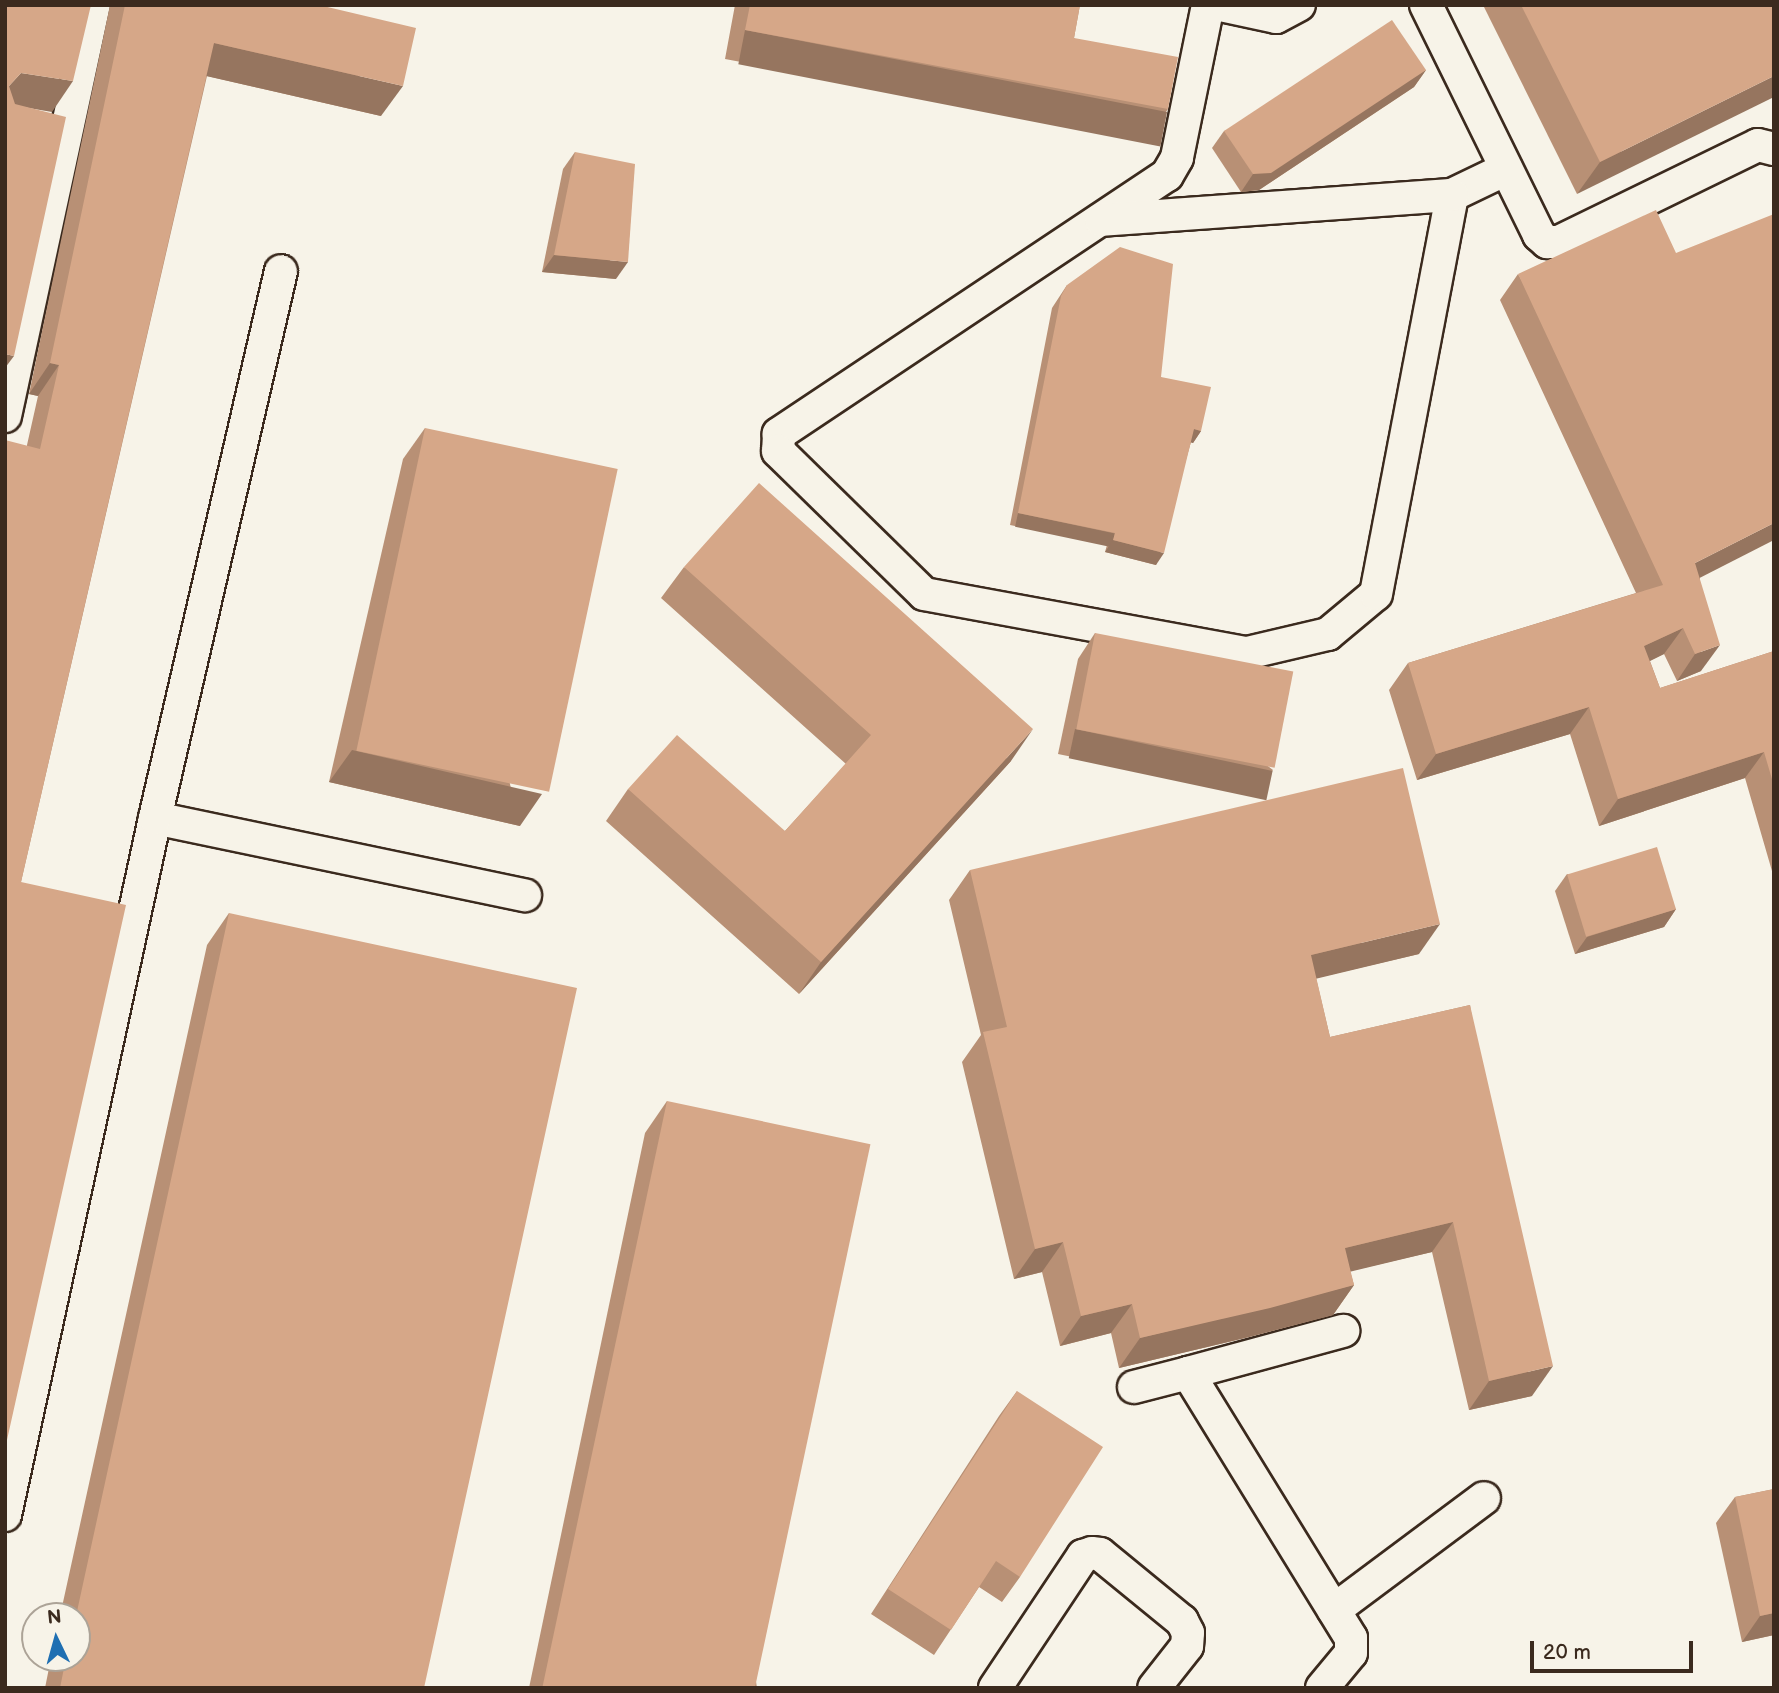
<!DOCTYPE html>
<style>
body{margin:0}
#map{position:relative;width:1779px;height:1693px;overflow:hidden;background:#f7f3e8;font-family:"Balsamiq Sans",sans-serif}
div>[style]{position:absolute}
.roads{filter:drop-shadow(2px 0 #3b2a1e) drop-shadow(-2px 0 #3b2a1e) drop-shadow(0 2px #3b2a1e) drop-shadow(0 -2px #3b2a1e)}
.lane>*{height:32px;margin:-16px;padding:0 16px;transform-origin:16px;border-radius:16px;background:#f7f3e8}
.wall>*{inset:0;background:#b89075}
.shaded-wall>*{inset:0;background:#96755f;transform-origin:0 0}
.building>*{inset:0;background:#d6a788;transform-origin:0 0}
span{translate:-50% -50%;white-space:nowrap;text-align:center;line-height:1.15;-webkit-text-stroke:5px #f7f3e8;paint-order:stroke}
.frame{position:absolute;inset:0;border:7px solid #3b2a1e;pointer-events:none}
.north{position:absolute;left:21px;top:1602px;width:70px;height:70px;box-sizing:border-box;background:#f7f3e8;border:2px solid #aca397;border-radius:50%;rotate:355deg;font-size:19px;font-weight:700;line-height:28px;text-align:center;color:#3b2a1e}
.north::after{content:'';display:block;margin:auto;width:24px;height:32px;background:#1f6fb2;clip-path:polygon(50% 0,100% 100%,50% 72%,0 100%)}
.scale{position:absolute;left:1530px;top:1641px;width:163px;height:32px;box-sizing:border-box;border:4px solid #3b2a1e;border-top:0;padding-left:9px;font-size:21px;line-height:24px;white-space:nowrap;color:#3b2a1e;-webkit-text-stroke:5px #f7f3e8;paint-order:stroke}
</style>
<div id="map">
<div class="roads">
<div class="lane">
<i style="left:1208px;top:5px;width:156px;rotate:101.5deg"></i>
<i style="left:1177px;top:158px;width:20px;rotate:120deg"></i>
<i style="left:1167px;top:175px;width:467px;rotate:146.3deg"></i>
<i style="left:779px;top:434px;width:17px;rotate:93deg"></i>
<i style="left:778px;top:451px;width:204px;rotate:44.4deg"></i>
<i style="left:924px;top:594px;width:328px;rotate:10.4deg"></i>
<i style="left:1247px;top:653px;width:83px;rotate:-13.2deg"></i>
<i style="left:1328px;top:634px;width:62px;rotate:-39.8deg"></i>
<i style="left:1376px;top:594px;width:406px;rotate:-79.2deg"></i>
<i style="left:1452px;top:195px;width:60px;rotate:-25.7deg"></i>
<i style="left:1221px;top:5px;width:56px;rotate:12.3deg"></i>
<i style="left:1276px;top:17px;width:26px;rotate:-28deg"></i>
<i style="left:1426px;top:5px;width:256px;rotate:63.8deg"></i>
<i style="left:1539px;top:235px;width:11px;rotate:41deg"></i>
<i style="left:1547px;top:242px;width:12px"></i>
<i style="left:1559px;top:242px;width:221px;rotate:-26deg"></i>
<i style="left:1758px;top:145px;width:16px;rotate:14deg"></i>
<i style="left:1101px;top:220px;width:352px;rotate:-4.1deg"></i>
<i style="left:5px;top:416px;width:421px;rotate:-77.8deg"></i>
<i style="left:155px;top:818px;width:378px;rotate:11.8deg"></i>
<i style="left:1134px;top:1387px;width:56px;rotate:-14.5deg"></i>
<i style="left:5px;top:1515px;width:713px;rotate:-77.85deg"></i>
<i style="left:155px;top:818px;width:561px;rotate:-77.03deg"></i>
<i style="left:1334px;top:1610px;width:187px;rotate:-36.7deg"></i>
<i style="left:995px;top:1688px;width:159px;rotate:-56.3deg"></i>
<i style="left:1083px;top:1556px;width:9px;rotate:-18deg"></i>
<i style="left:1092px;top:1553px;width:8px;rotate:7deg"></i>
<i style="left:1100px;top:1554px;width:106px;rotate:39.3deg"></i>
<i style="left:1182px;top:1621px;width:13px;rotate:63deg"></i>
<i style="left:1188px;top:1633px;width:13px;rotate:94deg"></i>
<i style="left:1187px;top:1646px;width:53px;rotate:128.2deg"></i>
<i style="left:1322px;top:1688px;width:45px;rotate:-50.4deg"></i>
<i style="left:1351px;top:1653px;width:15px;rotate:-90deg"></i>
<i style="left:1351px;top:1638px;width:311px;rotate:-121.6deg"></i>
<i style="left:1188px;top:1373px;width:161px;rotate:-15.2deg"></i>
</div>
</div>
<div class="wall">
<i style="clip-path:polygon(110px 5px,319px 5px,381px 116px,207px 76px,21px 882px,5px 1449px,27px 445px,38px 396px,29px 394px)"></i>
<i style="clip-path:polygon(735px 5px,1080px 5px,1074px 38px,1168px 109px,1148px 138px,725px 59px)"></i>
<i style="clip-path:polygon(1483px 5px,1774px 5px,1577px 194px)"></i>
<i style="clip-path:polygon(1426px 70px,1414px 87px,1259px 190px,1241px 192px,1212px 148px,1224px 131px)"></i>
<i style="clip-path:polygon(575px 152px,616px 279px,542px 272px,563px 169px)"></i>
<i style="clip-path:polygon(1518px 274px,1700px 578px,1701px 671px,1677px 681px,1664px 654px,1650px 661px,1660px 688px,1774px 651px,1774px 878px,1745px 778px,1599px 826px,1570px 734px,1417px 780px,1389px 690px,1408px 663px,1636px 593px,1500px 300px)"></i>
<i style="clip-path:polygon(1067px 285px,1161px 377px,1201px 431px,1193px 443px,1191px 442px,1156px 565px,1105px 552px,1107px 545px,1010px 525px,1052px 308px)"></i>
<i style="clip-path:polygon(425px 428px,520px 826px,329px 782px,403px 459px)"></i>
<i style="clip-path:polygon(684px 567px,1011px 761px,799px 994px,606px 821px,628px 789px,785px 831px,846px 764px,661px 598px)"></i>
<i style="clip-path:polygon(1095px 633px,1273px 770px,1256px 795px,1058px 754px,1078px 659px)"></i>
<i style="clip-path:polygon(970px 870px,1419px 954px,1316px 978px,1330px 1037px,1470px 1005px,1532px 1396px,1469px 1410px,1432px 1252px,1350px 1271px,1354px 1285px,1333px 1315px,1249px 1337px,1119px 1368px,1111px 1333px,1060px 1346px,1042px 1272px,1014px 1279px,962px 1062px,981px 1035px,949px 900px)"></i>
<i style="clip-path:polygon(1567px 874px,1676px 909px,1664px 927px,1575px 954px,1555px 891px)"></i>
<i style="clip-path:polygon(229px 913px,424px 1688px,45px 1688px,51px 1658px,77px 1658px,77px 1616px,60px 1616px,207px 945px)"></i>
<i style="clip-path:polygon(667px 1101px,757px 1688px,529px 1688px,645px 1133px)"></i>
<i style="clip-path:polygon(1017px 1391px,1020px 1577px,1002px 1602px,979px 1587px,934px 1655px,871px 1614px,999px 1416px)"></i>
<i style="clip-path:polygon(1774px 1489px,1774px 1635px,1742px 1642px,1716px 1523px,1735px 1497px)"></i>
</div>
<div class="shaded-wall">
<i style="left:745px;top:30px;width:430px;height:35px;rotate:11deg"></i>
<i style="clip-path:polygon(214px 43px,403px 86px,381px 116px,193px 73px)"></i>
<i style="clip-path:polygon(1426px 70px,1414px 87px,1259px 190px,1241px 192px,1253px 174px)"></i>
<i style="clip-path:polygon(21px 73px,73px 81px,52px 112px,5px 104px,9px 86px)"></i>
<i style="clip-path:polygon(1774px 76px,1774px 97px,1577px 194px,1600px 162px)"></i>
<i style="clip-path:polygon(554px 255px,628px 262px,616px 279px,542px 272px)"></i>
<i style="clip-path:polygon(5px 354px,14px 356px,5px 368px)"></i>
<i style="clip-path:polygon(50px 363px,59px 365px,38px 396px,29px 394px)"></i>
<i style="clip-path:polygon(1194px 429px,1201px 431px,1193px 443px,1185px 441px)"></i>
<i style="left:1018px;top:513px;width:99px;height:14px;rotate:12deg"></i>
<i style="clip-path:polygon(1774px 523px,1774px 540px,1676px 590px,1695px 563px)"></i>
<i style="clip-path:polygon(1113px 540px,1164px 553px,1156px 565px,1105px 552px)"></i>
<i style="clip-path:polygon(1683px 628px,1664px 654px,1625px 673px,1644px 646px)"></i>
<i style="clip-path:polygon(1720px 645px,1701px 671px,1677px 681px,1695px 654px)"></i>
<i style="clip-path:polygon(1589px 707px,1570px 734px,1417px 780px,1436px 754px)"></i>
<i style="clip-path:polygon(1033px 729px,1011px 761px,799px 994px,821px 962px)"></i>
<i style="left:1075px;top:729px;width:202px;height:30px;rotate:12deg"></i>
<i style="clip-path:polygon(352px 750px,542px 794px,520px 826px,329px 782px)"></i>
<i style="clip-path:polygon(1764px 752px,1745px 778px,1599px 826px,1618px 799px)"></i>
<i style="clip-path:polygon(1676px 909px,1664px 927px,1575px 954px,1587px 937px)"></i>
<i style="clip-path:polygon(1440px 924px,1419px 954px,1290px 985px,1311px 955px)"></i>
<i style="clip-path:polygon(1453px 1222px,1432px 1252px,1324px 1278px,1345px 1248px)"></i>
<i style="clip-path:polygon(1063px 1242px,1042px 1272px,1014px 1279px,1035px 1249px)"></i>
<i style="clip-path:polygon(1354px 1285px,1333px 1315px,1249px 1337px,1119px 1368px,1140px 1338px)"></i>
<i style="clip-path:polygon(1132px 1304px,1111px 1333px,1060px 1346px,1081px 1316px)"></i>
<i style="clip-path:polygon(1553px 1366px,1532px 1396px,1469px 1410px,1489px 1381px)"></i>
<i style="clip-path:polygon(1774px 1613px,1774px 1635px,1742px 1642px,1760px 1616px)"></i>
</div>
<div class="building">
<i style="clip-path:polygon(5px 5px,91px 5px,73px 81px,21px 73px,9px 86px,15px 104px,66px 117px,14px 356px,5px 354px)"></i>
<i style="clip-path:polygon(125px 5px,319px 5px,416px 28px,403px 86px,214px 43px,21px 882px,126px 905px,5px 1449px,5px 440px,40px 449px,59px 365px,50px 363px)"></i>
<i style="clip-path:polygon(750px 5px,1080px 5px,1074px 38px,1178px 57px,1168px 109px,745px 30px)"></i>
<i style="clip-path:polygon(1521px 5px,1774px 5px,1774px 76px,1600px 162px)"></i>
<i style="clip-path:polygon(1392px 20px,1426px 70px,1271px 173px,1253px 174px,1224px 131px)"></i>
<i style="clip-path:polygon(575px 152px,635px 164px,628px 262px,554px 255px)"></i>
<i style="clip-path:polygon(1656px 210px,1676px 253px,1774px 214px,1774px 523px,1695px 563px,1720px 645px,1695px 654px,1683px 628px,1644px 646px,1660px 688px,1774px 651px,1774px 786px,1764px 752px,1618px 799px,1589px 707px,1436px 754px,1408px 663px,1663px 585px,1518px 274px)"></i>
<i style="clip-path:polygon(1120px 247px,1173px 264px,1161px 377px,1211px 387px,1201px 431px,1194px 429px,1164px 553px,1113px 540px,1115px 533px,1018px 513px,1061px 296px,1067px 285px)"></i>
<i style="left:425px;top:428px;width:197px;height:330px;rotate:12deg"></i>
<i style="clip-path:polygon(759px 483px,1033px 729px,821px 962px,628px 789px,677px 735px,785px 831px,871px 735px,684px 567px)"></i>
<i style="left:1095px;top:633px;width:202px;height:98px;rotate:11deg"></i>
<i style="clip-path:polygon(1403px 768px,1440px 924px,1311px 955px,1330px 1037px,1470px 1005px,1553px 1366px,1489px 1381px,1453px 1222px,1345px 1248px,1354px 1285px,1270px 1308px,1140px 1338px,1132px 1304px,1081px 1316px,1063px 1242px,1035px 1249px,983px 1032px,1007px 1027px,970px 870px)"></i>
<i style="left:1657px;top:847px;width:65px;height:94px;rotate:73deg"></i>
<i style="clip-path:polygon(229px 913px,577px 988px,424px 1688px,60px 1688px,66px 1658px,77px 1658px,77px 1616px,76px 1616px)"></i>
<i style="left:667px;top:1101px;width:208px;height:600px;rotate:12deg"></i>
<i style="clip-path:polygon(1017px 1391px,1103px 1447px,1020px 1577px,996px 1561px,951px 1630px,888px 1589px)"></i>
<i style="clip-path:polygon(1774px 1489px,1774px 1613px,1760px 1616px,1735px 1497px)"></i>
</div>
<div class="frame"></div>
<div class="north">N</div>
<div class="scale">20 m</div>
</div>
